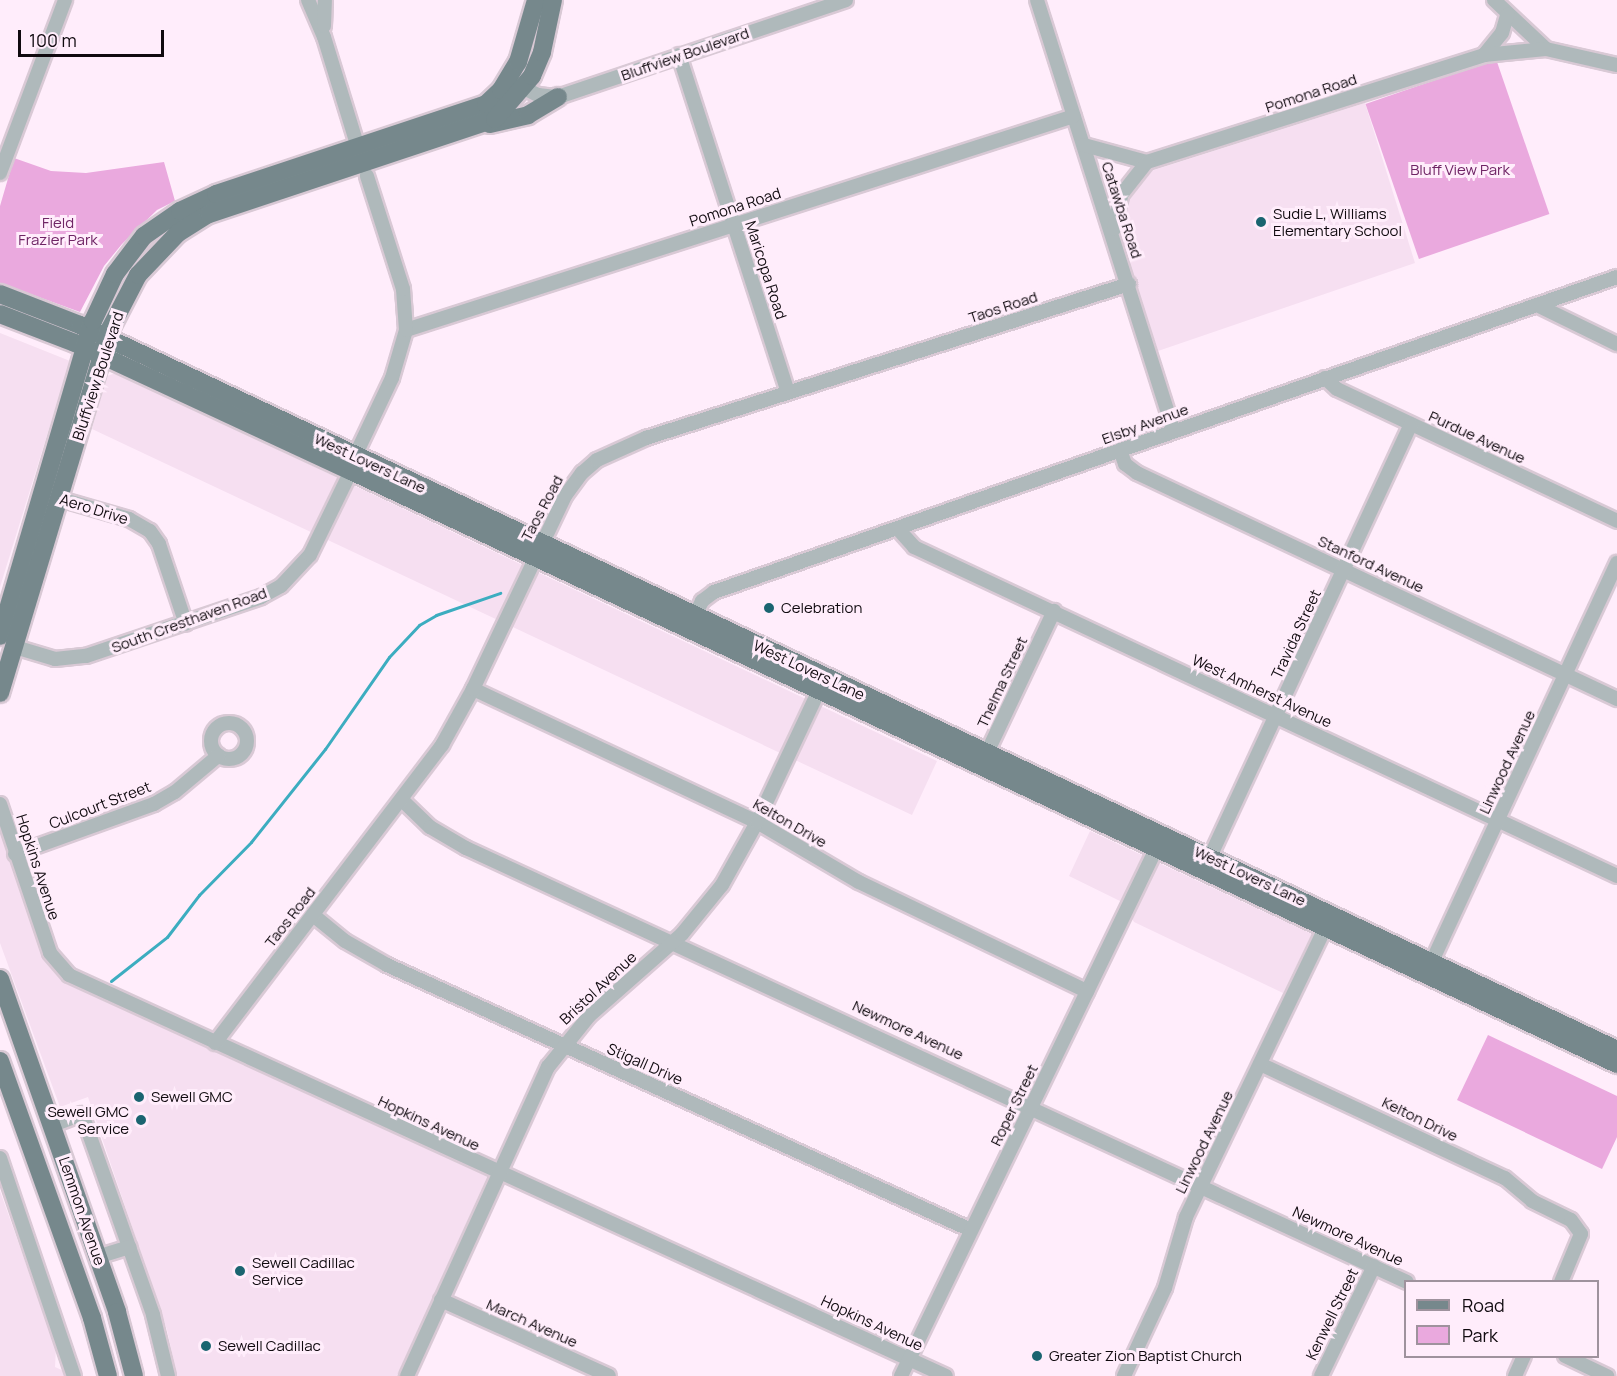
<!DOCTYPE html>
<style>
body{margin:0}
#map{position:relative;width:1617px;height:1376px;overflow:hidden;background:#ffedfb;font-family:Manrope,sans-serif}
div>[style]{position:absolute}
.built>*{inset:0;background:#f6dff1}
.green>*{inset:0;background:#eaa9de;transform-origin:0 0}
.stream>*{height:3px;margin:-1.5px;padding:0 1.5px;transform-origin:1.5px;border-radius:1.5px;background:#3cadc0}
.roads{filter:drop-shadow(2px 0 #d9c9d5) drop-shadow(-2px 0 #d9c9d5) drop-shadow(0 2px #d9c9d5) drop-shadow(0 -2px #d9c9d5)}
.minor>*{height:14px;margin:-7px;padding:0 7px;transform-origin:7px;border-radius:7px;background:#afb9bb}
.minor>.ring{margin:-7px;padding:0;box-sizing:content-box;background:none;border:14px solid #afb9bb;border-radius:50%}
.major>*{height:18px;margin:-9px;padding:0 9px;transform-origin:9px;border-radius:9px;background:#76888c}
.dots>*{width:16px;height:16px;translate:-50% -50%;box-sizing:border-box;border:3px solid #ffedfb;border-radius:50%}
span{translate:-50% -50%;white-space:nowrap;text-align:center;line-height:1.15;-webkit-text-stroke:6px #ffedfb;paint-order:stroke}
.street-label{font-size:15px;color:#100a0f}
.park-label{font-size:15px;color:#6f2465}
.poi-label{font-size:15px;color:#100a0f}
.left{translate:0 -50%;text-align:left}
.right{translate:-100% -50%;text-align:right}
.legend{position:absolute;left:1404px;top:1280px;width:195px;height:78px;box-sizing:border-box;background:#ffedfb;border:2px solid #9f929d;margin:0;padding:8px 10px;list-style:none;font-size:18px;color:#100a0f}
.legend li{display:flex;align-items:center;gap:12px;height:30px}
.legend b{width:30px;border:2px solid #9f929d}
.scale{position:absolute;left:18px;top:30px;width:146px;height:27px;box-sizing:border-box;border:3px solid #100a0f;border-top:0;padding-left:8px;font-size:18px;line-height:21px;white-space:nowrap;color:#100a0f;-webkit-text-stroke:4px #ffedfb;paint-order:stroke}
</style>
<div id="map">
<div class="built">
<i style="clip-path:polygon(1365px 103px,1415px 263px,1158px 351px,1119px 231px,1126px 197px,1136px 182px,1151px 171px)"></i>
<i style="clip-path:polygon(0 333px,70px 361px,0 587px)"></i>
<i style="clip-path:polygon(116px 373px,937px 761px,912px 815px,92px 429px,107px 376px)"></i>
<i style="clip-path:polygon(0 830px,49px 964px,69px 982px,483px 1170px,487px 1177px,398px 1376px,177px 1376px,167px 1330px,88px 1097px,60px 1107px,0 943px)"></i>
<i style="clip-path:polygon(1090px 831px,1312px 934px,1283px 993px,1134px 922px,1122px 902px,1069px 876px)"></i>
<i style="clip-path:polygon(0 1191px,56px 1348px,55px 1367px,66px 1372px,66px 1376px,0 1376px)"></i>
</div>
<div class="green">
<i style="left:1496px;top:59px;width:164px;height:138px;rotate:71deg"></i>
<i style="clip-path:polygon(14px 158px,51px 171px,86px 173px,164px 162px,175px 201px,157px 210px,122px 244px,104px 266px,80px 312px,0 283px,0 206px)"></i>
<i style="clip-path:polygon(1488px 1035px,1617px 1096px,1617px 1137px,1602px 1169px,1457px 1100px)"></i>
</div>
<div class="stream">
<i style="left:111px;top:981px;width:71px;rotate:-38.2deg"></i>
<i style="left:167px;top:937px;width:53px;rotate:-52.7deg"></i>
<i style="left:199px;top:895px;width:74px;rotate:-45.5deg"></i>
<i style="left:251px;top:842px;width:119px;rotate:-51.5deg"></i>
<i style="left:325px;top:749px;width:112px;rotate:-55.2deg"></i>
<i style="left:389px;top:657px;width:44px;rotate:-46.8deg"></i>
<i style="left:419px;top:625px;width:20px;rotate:-30deg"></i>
<i style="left:436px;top:615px;width:68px;rotate:-19deg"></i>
</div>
<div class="roads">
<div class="minor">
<i style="left:308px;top:0;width:40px;rotate:66.6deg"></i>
<i style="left:324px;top:37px;width:122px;rotate:72.9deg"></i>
<i style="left:1037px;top:0;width:452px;rotate:72.4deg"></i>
<i style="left:1494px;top:0;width:71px;rotate:43.3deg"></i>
<i style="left:1546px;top:49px;width:73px;rotate:12.7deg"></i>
<i style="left:324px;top:26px;width:26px;rotate:-88deg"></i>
<i style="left:679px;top:55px;width:354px;rotate:72.1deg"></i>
<i style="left:1484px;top:55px;width:28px;rotate:-51deg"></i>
<i style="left:1502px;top:33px;width:19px;rotate:-74deg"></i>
<i style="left:516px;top:84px;width:25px;rotate:27deg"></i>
<i style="left:538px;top:95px;width:20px;rotate:6deg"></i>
<i style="left:558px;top:97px;width:304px;rotate:-18.6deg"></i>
<i style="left:1084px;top:145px;width:65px;rotate:15.1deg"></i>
<i style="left:1147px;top:162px;width:354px;rotate:-17.6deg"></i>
<i style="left:1484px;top:55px;width:62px;rotate:-5.5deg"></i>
<i style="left:0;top:173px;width:185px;rotate:-69.4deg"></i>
<i style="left:1114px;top:229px;width:35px;rotate:-78deg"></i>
<i style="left:1121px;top:195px;width:42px;rotate:-51.8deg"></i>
<i style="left:1537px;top:305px;width:89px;rotate:26deg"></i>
<i style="left:406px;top:330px;width:701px;rotate:-17.76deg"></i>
<i style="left:1325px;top:378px;width:16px;rotate:43deg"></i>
<i style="left:1337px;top:389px;width:310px;rotate:25.2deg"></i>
<i style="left:1120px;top:450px;width:15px;rotate:70deg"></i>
<i style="left:1125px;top:464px;width:15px;rotate:37deg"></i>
<i style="left:1137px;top:473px;width:531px;rotate:25.21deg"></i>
<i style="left:355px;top:456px;width:86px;rotate:-64.6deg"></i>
<i style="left:392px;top:378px;width:50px;rotate:-73.7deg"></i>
<i style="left:406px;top:330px;width:41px;rotate:-94.2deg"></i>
<i style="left:403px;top:289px;width:119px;rotate:-107.7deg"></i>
<i style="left:60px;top:499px;width:72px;rotate:16.2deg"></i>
<i style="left:129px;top:519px;width:24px;rotate:30deg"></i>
<i style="left:150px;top:531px;width:16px;rotate:55deg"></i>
<i style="left:159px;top:544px;width:84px;rotate:71.4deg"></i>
<i style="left:898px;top:529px;width:24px;rotate:48deg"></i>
<i style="left:914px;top:547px;width:776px;rotate:25.08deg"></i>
<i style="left:695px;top:615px;width:16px;rotate:-63deg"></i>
<i style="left:702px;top:601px;width:15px;rotate:-37deg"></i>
<i style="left:714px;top:592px;width:956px;rotate:-19.23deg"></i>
<i style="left:15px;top:647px;width:42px;rotate:16.7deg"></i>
<i style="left:55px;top:659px;width:31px;rotate:-6deg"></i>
<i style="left:86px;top:656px;width:185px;rotate:-18.6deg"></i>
<i style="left:261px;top:597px;width:23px;rotate:-29deg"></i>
<i style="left:281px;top:586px;width:42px;rotate:-46.9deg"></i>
<i style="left:310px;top:555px;width:93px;rotate:-64deg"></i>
<i style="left:473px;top:689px;width:314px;rotate:25.1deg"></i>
<i style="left:757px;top:822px;width:118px;rotate:30.5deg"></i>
<i style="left:859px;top:882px;width:253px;rotate:25.6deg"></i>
<i class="ring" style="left:211px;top:723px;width:22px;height:22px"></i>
<i style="left:984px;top:759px;width:164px;rotate:-64.7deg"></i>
<i style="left:402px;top:800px;width:39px;rotate:44deg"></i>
<i style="left:430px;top:827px;width:42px;rotate:30.3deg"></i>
<i style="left:466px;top:848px;width:1036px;rotate:24.76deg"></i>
<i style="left:0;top:804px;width:157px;rotate:71.4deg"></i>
<i style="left:50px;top:953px;width:29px;rotate:49deg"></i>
<i style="left:69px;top:975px;width:964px;rotate:24.57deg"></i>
<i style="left:15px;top:854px;width:148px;rotate:-19.8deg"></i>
<i style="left:154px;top:804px;width:24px;rotate:-30deg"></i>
<i style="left:175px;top:792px;width:57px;rotate:-40.1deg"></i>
<i style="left:1210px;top:857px;width:477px;rotate:-65.1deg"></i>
<i style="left:313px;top:915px;width:41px;rotate:39.1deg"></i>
<i style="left:345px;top:941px;width:48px;rotate:29.7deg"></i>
<i style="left:387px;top:965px;width:641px;rotate:24.41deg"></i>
<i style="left:1428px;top:970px;width:449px;rotate:-65.1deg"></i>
<i style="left:215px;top:1043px;width:375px;rotate:-52.7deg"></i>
<i style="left:442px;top:745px;width:64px;rotate:-61deg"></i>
<i style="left:473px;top:689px;width:214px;rotate:-64.5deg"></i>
<i style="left:565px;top:496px;width:29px;rotate:-54deg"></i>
<i style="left:582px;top:473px;width:20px;rotate:-41deg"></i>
<i style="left:597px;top:460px;width:54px;rotate:-24.2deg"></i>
<i style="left:646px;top:438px;width:507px;rotate:-17.68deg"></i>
<i style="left:1260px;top:1064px;width:270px;rotate:25deg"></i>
<i style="left:1505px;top:1178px;width:35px;rotate:40deg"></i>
<i style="left:1532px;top:1201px;width:43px;rotate:26deg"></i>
<i style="left:1571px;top:1220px;width:17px;rotate:54deg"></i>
<i style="left:1581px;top:1234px;width:52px;rotate:112.6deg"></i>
<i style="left:53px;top:1125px;width:31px;rotate:-21deg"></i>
<i style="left:82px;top:1114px;width:213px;rotate:70.5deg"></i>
<i style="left:153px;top:1315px;width:63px;rotate:76.2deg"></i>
<i style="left:0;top:1158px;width:230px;rotate:71.3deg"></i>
<i style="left:97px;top:1257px;width:34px;rotate:-17deg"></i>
<i style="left:441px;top:1300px;width:184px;rotate:24.3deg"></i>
<i style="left:1565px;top:1356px;width:47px;rotate:25.5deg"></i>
<i style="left:407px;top:1376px;width:340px;rotate:-65.5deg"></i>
<i style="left:548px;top:1067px;width:65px;rotate:-51.2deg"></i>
<i style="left:589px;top:1016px;width:124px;rotate:-41.4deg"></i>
<i style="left:682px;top:934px;width:63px;rotate:-50.8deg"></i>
<i style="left:722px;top:885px;width:72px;rotate:-60.9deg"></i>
<i style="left:757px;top:822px;width:155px;rotate:-64.8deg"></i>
<i style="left:901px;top:1376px;width:585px;rotate:-64.18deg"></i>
<i style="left:1124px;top:1376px;width:97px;rotate:-65deg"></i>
<i style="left:1165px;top:1288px;width:74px;rotate:-73.5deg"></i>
<i style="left:1186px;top:1217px;width:321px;rotate:-64.3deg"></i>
<i style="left:1321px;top:1376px;width:122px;rotate:-64.3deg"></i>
<i style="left:1515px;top:1376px;width:22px;rotate:-66deg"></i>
</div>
<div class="major">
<i style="left:490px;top:124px;width:39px;rotate:-13deg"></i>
<i style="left:528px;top:115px;width:35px;rotate:-31deg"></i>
<i style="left:0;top:294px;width:86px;rotate:21.2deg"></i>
<i style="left:80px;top:325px;width:1699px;rotate:25.25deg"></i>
<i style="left:0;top:314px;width:80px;rotate:21.1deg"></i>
<i style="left:75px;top:343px;width:304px;rotate:24.9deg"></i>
<i style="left:351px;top:471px;width:1398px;rotate:25.1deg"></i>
<i style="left:0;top:636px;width:328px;rotate:-73.6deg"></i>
<i style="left:93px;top:321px;width:52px;rotate:-64.9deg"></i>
<i style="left:115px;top:274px;width:48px;rotate:-52.7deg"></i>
<i style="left:144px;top:236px;width:44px;rotate:-34.8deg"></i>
<i style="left:180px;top:211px;width:40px;rotate:-25deg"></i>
<i style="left:216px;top:194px;width:285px;rotate:-18.4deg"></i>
<i style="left:486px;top:104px;width:21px;rotate:-43deg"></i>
<i style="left:501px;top:90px;width:33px;rotate:-59deg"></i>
<i style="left:518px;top:62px;width:65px;rotate:-73.8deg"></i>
<i style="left:0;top:693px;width:380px;rotate:-73.2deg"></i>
<i style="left:110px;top:329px;width:61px;rotate:-62.6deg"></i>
<i style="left:138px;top:275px;width:58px;rotate:-46.4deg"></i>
<i style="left:178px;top:233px;width:36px;rotate:-32deg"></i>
<i style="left:209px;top:214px;width:301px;rotate:-18.4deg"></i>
<i style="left:495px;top:119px;width:57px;rotate:-49.3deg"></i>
<i style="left:532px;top:76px;width:26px;rotate:-67deg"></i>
<i style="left:542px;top:52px;width:53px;rotate:-78.1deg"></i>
<i style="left:0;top:979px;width:353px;rotate:70.6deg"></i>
<i style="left:117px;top:1312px;width:66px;rotate:75.1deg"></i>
<i style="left:0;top:1061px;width:273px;rotate:70.3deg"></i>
<i style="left:92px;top:1318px;width:60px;rotate:74.6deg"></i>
</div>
</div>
<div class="dots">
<i style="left:1261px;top:222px;background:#1a6470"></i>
<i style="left:769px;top:608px;background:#1a6470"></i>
<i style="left:139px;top:1097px;background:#1a6470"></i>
<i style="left:141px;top:1120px;background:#1a6470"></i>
<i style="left:240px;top:1271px;background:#1a6470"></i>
<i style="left:206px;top:1346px;background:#1a6470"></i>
<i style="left:1037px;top:1356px;background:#1a6470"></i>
</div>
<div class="street-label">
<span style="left:685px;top:54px;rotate:-19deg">Bluffview Boulevard</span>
<span style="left:1311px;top:93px;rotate:-18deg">Pomona Road</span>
<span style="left:735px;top:207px;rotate:-18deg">Pomona Road</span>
<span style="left:1122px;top:210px;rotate:72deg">Catawba Road</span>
<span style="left:766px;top:270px;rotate:72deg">Maricopa Road</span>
<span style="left:1003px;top:307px;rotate:-18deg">Taos Road</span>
<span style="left:98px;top:376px;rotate:-72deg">Bluffview Boulevard</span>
<span style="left:1145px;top:424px;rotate:-20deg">Elsby Avenue</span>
<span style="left:1477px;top:437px;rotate:25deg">Purdue Avenue</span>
<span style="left:370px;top:463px;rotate:25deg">West Lovers Lane</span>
<span style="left:542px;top:508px;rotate:-62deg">Taos Road</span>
<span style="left:94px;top:509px;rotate:17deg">Aero Drive</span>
<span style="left:1371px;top:564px;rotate:25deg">Stanford Avenue</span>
<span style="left:189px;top:620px;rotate:-20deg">South Cresthaven Road</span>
<span style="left:1296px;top:634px;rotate:-65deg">Travida Street</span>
<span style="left:809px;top:670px;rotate:25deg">West Lovers Lane</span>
<span style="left:1002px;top:682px;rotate:-65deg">Thelma Street</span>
<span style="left:1262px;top:691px;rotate:25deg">West Amherst Avenue</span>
<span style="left:1507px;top:762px;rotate:-65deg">Linwood Avenue</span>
<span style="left:100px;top:805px;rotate:-21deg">Culcourt Street</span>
<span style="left:790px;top:823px;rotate:30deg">Kelton Drive</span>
<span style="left:38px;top:867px;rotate:72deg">Hopkins Avenue</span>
<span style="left:1250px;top:876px;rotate:25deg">West Lovers Lane</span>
<span style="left:290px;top:917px;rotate:-52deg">Taos Road</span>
<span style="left:598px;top:988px;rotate:-43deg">Bristol Avenue</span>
<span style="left:908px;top:1030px;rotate:25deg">Newmore Avenue</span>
<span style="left:645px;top:1064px;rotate:24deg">Stigall Drive</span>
<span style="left:1014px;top:1105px;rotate:-64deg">Roper Street</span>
<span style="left:1420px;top:1119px;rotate:26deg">Kelton Drive</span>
<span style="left:429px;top:1123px;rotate:25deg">Hopkins Avenue</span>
<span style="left:1204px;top:1142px;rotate:-64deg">Linwood Avenue</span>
<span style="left:82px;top:1211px;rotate:71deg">Lemmon Avenue</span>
<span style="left:1348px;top:1236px;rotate:25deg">Newmore Avenue</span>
<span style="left:1332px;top:1314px;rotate:-64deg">Kenwell Street</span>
<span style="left:532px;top:1323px;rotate:24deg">March Avenue</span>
<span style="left:872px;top:1323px;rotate:25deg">Hopkins Avenue</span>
</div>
<div class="park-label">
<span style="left:1460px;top:170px">Bluff View Park</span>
<span style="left:58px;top:231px">Field<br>Frazier Park</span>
</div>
<div class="poi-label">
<span class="left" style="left:1273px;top:222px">Sudie L, Williams<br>Elementary School</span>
<span class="left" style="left:781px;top:608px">Celebration</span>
<span class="left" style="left:151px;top:1097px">Sewell GMC</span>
<span class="right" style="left:129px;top:1120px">Sewell GMC<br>Service</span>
<span class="left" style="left:252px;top:1271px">Sewell Cadillac<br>Service</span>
<span class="left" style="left:218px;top:1346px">Sewell Cadillac</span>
<span class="left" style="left:1049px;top:1356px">Greater Zion Baptist Church</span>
</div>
<ul class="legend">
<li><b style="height:8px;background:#76888c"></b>Road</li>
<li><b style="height:16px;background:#eaa9de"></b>Park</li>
</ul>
<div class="scale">100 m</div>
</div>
